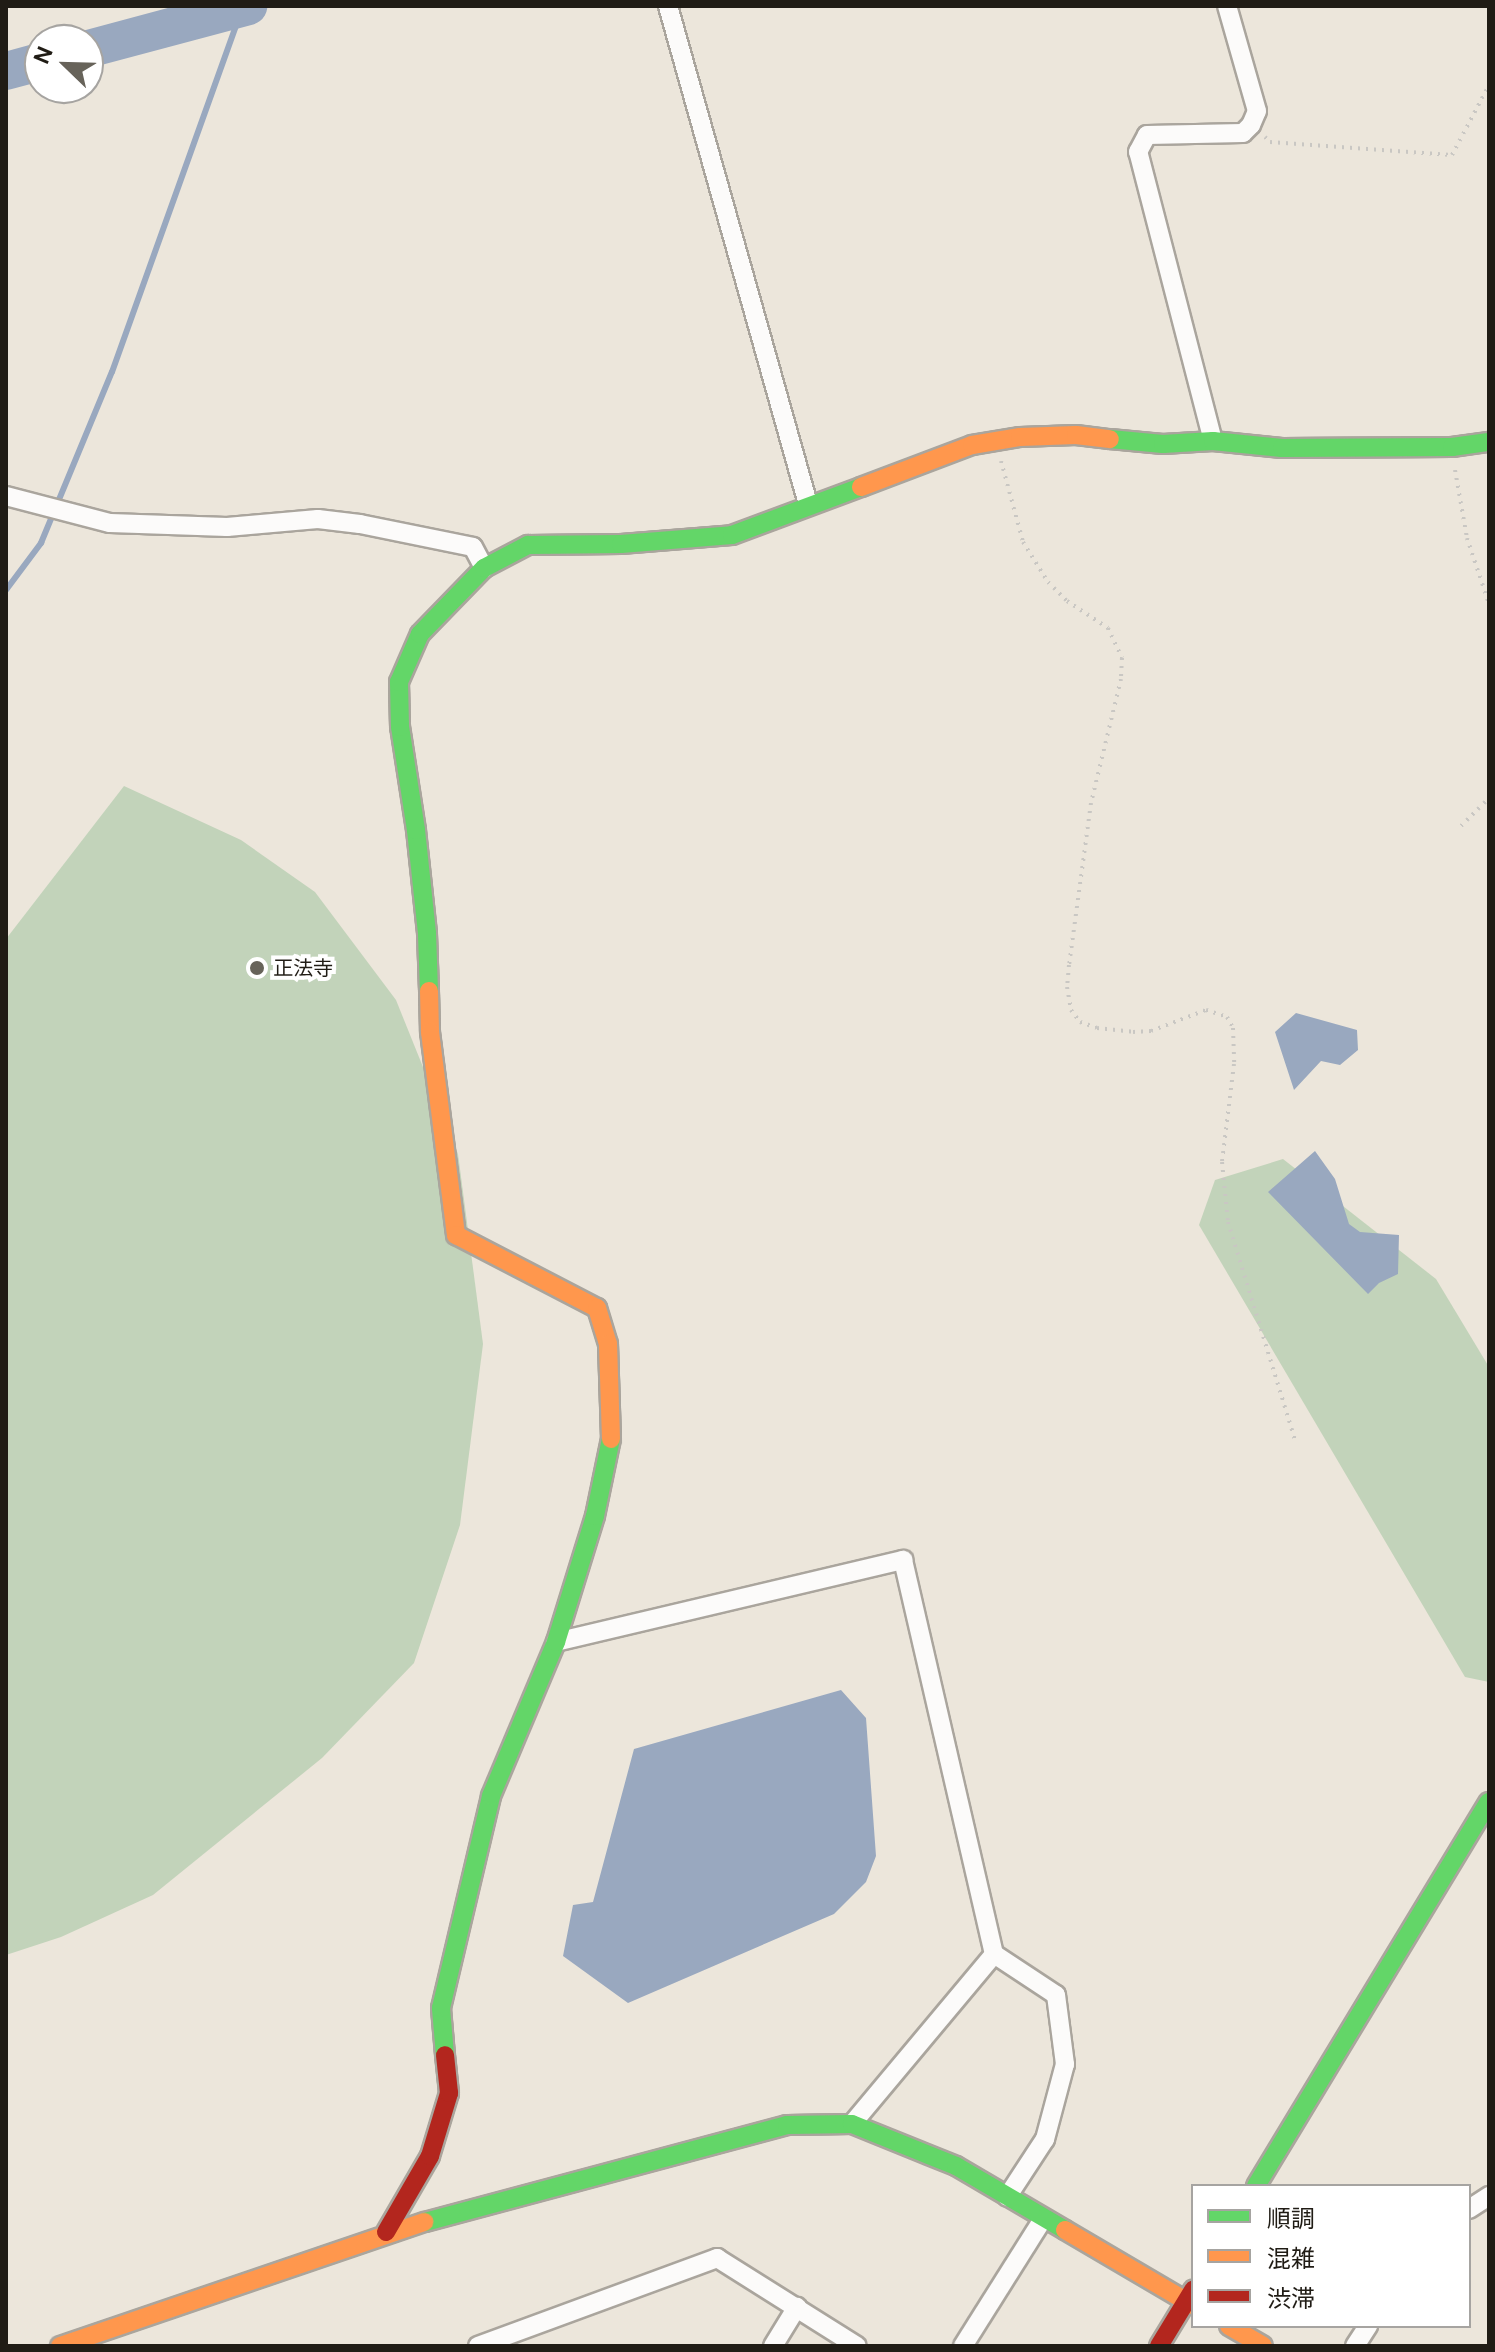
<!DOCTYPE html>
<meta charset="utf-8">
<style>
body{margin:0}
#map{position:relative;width:1495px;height:2352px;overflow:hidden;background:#ece6db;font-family:"DM Sans","Noto Sans JP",sans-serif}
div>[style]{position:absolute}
.forest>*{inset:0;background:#c2d3ba}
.water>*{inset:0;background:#99a8bf}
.stream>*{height:6px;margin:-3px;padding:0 3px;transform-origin:3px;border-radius:3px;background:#99a8bf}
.river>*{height:38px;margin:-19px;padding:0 19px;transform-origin:19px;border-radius:19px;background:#99a8bf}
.path>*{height:4px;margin-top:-2px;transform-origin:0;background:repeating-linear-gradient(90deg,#c9c7c3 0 2px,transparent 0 8px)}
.roads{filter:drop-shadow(2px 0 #aaa59d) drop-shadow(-2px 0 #aaa59d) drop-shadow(0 2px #aaa59d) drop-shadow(0 -2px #aaa59d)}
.street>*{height:18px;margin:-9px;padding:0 9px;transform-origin:9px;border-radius:9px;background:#fcfbfa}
.fast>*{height:18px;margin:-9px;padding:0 9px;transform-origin:9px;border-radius:9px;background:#63d668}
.slow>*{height:18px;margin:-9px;padding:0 9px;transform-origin:9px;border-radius:9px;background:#ff974d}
.jam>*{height:18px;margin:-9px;padding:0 9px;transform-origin:9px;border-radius:9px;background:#b3261e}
.dots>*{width:22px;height:22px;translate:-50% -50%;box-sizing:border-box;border:4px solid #fff;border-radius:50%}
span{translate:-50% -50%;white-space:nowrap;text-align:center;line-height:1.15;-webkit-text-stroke:8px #fff;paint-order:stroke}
.poi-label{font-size:20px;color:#201c15}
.left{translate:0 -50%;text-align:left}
.frame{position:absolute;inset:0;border:8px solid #201c15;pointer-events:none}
.legend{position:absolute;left:1191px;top:2184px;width:280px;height:144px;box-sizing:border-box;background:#fff;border:2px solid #a6a4a1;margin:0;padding:10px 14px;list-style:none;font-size:24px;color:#201c15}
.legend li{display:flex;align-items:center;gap:16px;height:40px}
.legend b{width:40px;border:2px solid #a6a4a1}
.north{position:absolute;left:24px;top:24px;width:80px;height:80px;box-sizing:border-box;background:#fff;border:2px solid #a6a4a1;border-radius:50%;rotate:293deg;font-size:22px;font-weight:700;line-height:32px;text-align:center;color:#201c15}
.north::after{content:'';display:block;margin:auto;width:28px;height:36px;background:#67635a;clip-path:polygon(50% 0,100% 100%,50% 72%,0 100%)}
</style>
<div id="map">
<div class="forest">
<i style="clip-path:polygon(124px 786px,241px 840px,315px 892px,396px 1000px,458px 1154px,483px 1344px,460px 1525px,414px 1663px,322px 1758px,153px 1895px,61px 1937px,6px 1955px,6px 939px)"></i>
<i style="clip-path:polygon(1283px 1159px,1436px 1279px,1489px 1367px,1489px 1682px,1465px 1677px,1199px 1225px,1215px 1180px)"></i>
</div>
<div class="water">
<i style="clip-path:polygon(1296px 1013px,1357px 1030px,1358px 1050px,1340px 1065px,1321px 1061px,1294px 1090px,1275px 1032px)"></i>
<i style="clip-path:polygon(1315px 1151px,1335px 1179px,1349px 1224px,1360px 1232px,1399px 1235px,1398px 1274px,1379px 1283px,1368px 1294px,1268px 1192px)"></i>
<i style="clip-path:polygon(841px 1690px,866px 1718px,876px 1856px,866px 1882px,834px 1914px,628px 2003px,563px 1956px,573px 1905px,593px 1902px,634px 1749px)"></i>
</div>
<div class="stream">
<i style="left:6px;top:590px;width:59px;rotate:-53.3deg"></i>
<i style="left:41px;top:543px;width:185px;rotate:-67.5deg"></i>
<i style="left:112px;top:372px;width:387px;rotate:-70.3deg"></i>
</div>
<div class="river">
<i style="left:88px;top:49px;width:166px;rotate:-15deg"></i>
<i style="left:6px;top:71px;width:35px;rotate:-15deg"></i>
</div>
<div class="path">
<i style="left:1265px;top:137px;width:7px;rotate:45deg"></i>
<i style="left:1270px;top:142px;width:182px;rotate:4.1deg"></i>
<i style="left:1452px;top:155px;width:79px;rotate:-62.1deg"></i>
<i style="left:1001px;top:461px;width:84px;rotate:74.8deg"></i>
<i style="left:1023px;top:542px;width:47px;rotate:58deg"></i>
<i style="left:1048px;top:582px;width:27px;rotate:45deg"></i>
<i style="left:1067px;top:601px;width:49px;rotate:33.4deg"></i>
<i style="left:1108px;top:628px;width:33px;rotate:65deg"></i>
<i style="left:1122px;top:658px;width:21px;rotate:93deg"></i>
<i style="left:1121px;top:679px;width:128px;rotate:103.6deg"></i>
<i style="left:1091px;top:803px;width:163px;rotate:97.7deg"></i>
<i style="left:1069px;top:965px;width:22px;rotate:95deg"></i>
<i style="left:1067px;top:987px;width:23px;rotate:80deg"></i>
<i style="left:1071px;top:1010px;width:15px;rotate:53deg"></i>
<i style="left:1080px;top:1022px;width:18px;rotate:19deg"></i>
<i style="left:1097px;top:1028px;width:36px;rotate:6deg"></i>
<i style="left:1133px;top:1032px;width:18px;rotate:-3deg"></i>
<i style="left:1151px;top:1031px;width:59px;rotate:-20.9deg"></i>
<i style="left:1206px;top:1010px;width:22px;rotate:18deg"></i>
<i style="left:1227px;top:1017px;width:13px;rotate:61deg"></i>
<i style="left:1233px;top:1028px;width:36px;rotate:88deg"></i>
<i style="left:1234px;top:1064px;width:99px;rotate:97deg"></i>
<i style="left:1222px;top:1162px;width:60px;rotate:84.3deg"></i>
<i style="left:1228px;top:1222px;width:231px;rotate:72.9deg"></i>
<i style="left:1455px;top:470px;width:69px;rotate:80deg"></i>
<i style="left:1467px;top:538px;width:70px;rotate:71.6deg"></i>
<i style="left:1461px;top:826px;width:40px;rotate:-45deg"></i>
</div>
<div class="roads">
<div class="street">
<i style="left:668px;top:6px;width:517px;rotate:74.3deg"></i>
<i style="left:1213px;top:441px;width:299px;rotate:-104.5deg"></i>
<i style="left:1138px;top:152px;width:19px;rotate:-62deg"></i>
<i style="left:1147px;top:135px;width:96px;rotate:-1.2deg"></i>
<i style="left:1243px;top:133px;width:11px;rotate:-45deg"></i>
<i style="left:1251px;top:125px;width:15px;rotate:-67deg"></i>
<i style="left:1257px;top:111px;width:109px;rotate:-105.9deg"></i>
<i style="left:6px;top:496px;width:107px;rotate:14.6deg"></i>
<i style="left:110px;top:523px;width:117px;rotate:2deg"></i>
<i style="left:227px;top:527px;width:91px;rotate:-5deg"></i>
<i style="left:318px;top:519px;width:42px;rotate:6.8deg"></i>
<i style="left:360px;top:524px;width:115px;rotate:11.5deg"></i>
<i style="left:473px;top:547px;width:24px;rotate:62deg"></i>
<i style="left:556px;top:1642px;width:357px;rotate:-13.3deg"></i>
<i style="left:903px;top:1560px;width:404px;rotate:77deg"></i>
<i style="left:994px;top:1954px;width:74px;rotate:33.5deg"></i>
<i style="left:1056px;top:1995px;width:70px;rotate:82.6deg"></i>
<i style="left:1065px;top:2064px;width:78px;rotate:104.9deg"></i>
<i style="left:1045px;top:2139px;width:69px;rotate:123.2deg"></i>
<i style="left:852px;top:2124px;width:222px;rotate:-50.1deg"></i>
<i style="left:1469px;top:2209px;width:24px;rotate:-33deg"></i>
<i style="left:478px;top:2346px;width:255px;rotate:-20.2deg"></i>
<i style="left:717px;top:2258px;width:165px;rotate:32.2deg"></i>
<i style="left:773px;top:2346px;width:46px;rotate:-58.4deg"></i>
<i style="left:963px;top:2346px;width:150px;rotate:-57.8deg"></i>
<i style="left:1355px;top:2346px;width:24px;rotate:-57deg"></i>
</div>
<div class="fast">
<i style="left:1110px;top:439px;width:53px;rotate:5.4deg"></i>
<i style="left:1163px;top:444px;width:50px;rotate:-3.4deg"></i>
<i style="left:1213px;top:441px;width:69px;rotate:5.8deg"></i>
<i style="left:1282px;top:448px;width:170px;rotate:-0.3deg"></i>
<i style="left:1452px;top:447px;width:37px;rotate:-8deg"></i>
<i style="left:429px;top:991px;width:58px;rotate:-92deg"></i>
<i style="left:427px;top:933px;width:104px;rotate:-96.1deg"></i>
<i style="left:416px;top:830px;width:104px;rotate:-98.8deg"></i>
<i style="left:400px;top:727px;width:45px;rotate:-91.3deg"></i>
<i style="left:399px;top:682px;width:52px;rotate:-66.4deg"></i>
<i style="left:420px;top:634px;width:92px;rotate:-45.9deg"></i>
<i style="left:484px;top:568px;width:50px;rotate:-27.6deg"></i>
<i style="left:528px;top:545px;width:93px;rotate:-0.6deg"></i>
<i style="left:621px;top:544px;width:111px;rotate:-4.6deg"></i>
<i style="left:732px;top:535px;width:138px;rotate:-20.4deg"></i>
<i style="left:445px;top:2055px;width:47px;rotate:-94.9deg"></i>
<i style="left:441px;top:2008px;width:218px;rotate:-76.7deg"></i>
<i style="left:491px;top:1796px;width:167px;rotate:-67.1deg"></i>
<i style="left:556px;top:1642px;width:132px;rotate:-72.8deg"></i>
<i style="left:595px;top:1516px;width:79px;rotate:-78.3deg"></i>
<i style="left:1256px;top:2186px;width:449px;rotate:-58.8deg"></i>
<i style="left:425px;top:2222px;width:375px;rotate:-15deg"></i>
<i style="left:787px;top:2125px;width:65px;rotate:-0.9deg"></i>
<i style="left:852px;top:2124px;width:112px;rotate:22deg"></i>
<i style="left:956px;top:2166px;width:126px;rotate:30.4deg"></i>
</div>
<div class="slow">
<i style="left:861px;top:487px;width:119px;rotate:-20.7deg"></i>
<i style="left:972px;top:445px;width:49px;rotate:-9.5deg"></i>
<i style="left:1020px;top:437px;width:56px;rotate:-2deg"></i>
<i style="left:1076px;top:435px;width:34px;rotate:7deg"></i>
<i style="left:429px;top:991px;width:41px;rotate:88.6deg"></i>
<i style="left:430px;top:1032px;width:205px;rotate:82.7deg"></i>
<i style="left:456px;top:1235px;width:159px;rotate:27.4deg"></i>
<i style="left:597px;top:1308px;width:38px;rotate:73deg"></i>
<i style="left:608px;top:1344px;width:95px;rotate:88.2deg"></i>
<i style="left:1065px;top:2230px;width:148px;rotate:30.4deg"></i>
<i style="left:1229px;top:2326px;width:39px;rotate:30deg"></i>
<i style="left:60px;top:2346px;width:385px;rotate:-18.8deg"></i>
</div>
<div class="jam">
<i style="left:386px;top:2232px;width:88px;rotate:-59.9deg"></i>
<i style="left:430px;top:2156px;width:66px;rotate:-73.2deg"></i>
<i style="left:449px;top:2093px;width:38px;rotate:-96deg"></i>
<i style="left:1159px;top:2346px;width:66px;rotate:-58.7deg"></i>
</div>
</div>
<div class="dots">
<i style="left:257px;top:968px;background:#67635a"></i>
</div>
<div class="poi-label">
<span class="left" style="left:273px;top:968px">正法寺</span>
</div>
<div class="frame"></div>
<ul class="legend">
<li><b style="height:10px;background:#63d668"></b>順調</li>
<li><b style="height:10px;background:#ff974d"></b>混雑</li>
<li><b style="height:10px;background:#b3261e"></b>渋滞</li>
</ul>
<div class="north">N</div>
</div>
